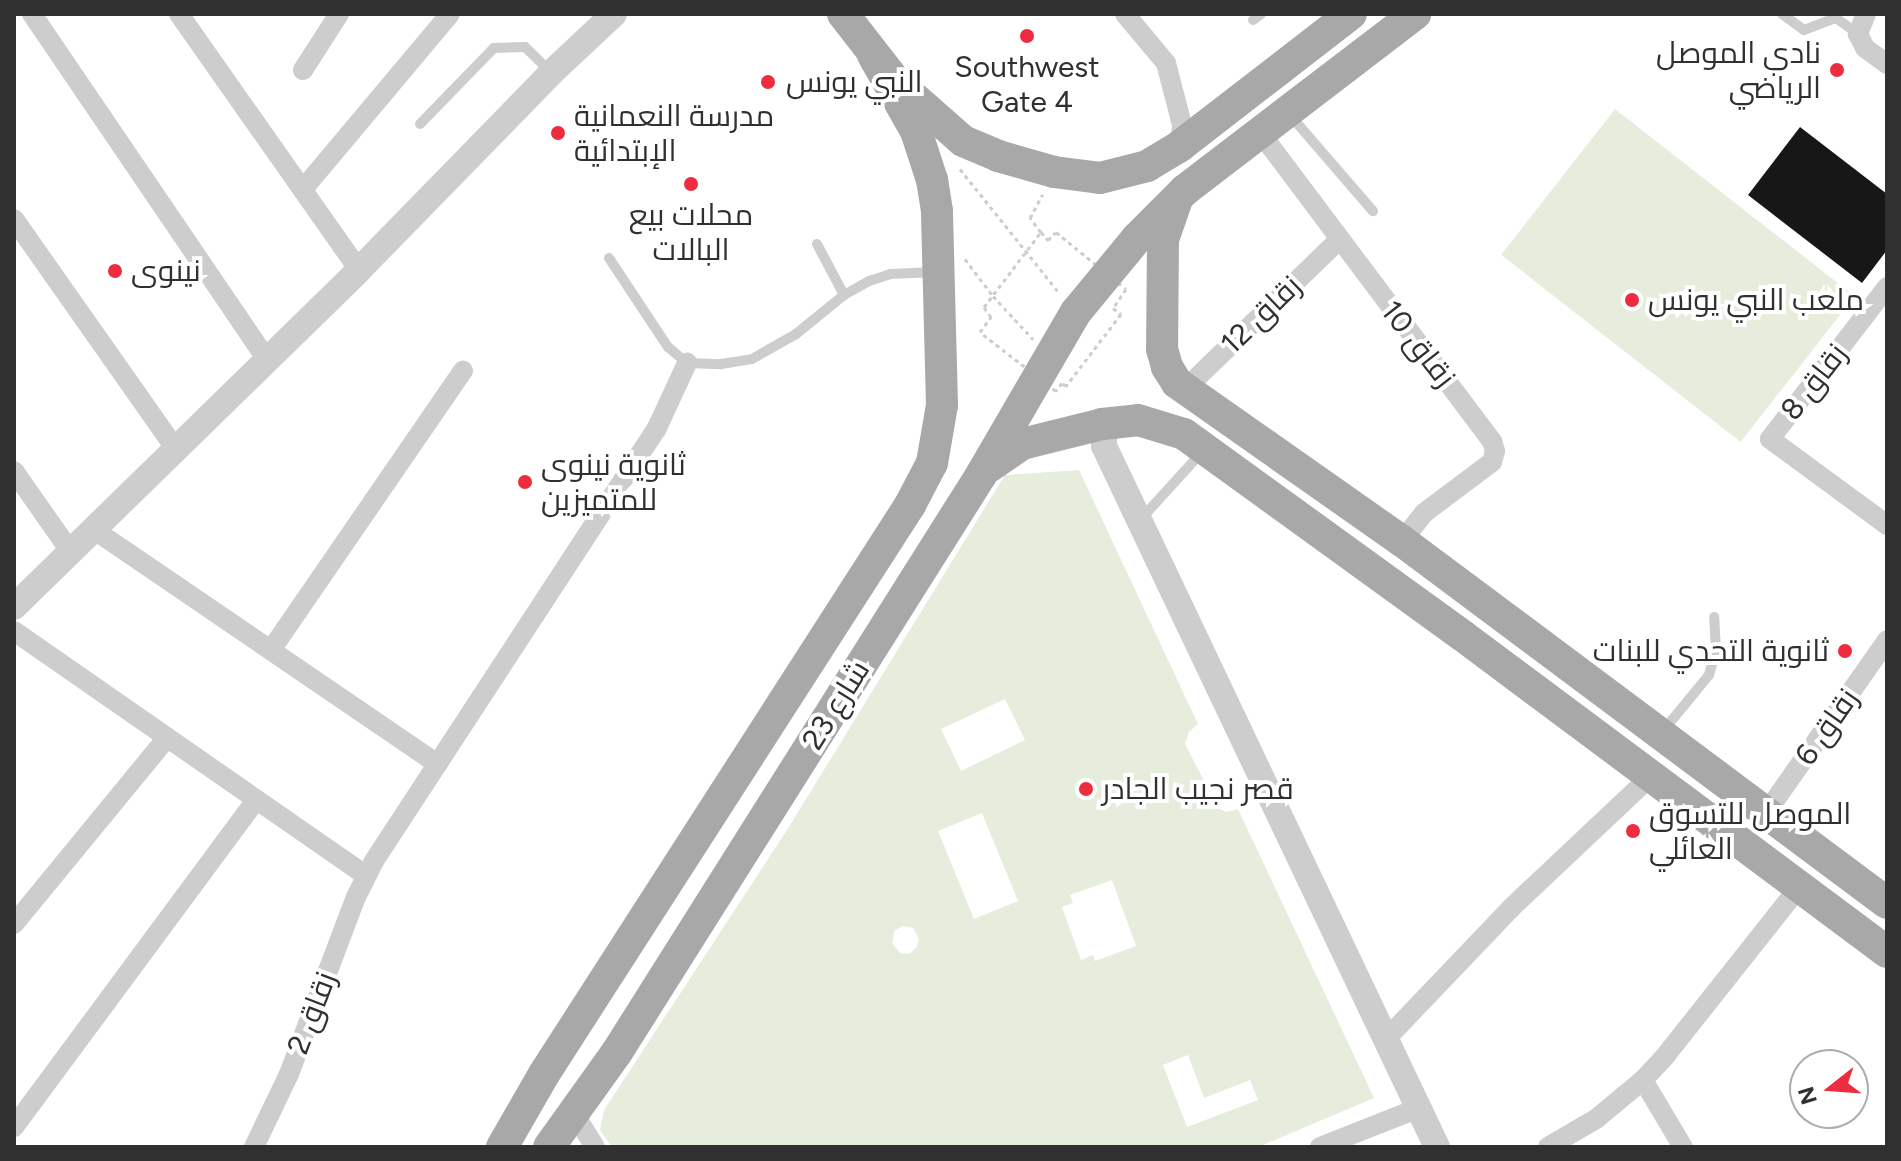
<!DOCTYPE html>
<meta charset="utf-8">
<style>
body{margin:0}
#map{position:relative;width:1901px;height:1161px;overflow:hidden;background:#fff;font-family:Figtree,Cairo,sans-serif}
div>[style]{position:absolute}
.green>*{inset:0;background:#e6eddd;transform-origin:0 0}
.building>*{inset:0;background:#171717}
.path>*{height:3px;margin-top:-1.5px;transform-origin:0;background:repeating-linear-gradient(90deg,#cdcdcd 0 4px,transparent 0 8px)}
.service>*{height:10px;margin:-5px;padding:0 5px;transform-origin:5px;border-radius:5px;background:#cdcdcd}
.minor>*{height:20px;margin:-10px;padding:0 10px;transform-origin:10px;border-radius:10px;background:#cdcdcd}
.tertiary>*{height:26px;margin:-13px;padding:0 13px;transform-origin:13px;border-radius:13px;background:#cdcdcd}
.primary>*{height:32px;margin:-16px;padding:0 16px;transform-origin:16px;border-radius:16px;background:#a8a8a8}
.dots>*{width:22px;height:22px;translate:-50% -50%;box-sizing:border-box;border:4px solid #fff;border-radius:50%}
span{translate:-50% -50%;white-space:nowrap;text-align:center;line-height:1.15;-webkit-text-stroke:8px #fff;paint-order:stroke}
.poi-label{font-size:30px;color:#303030}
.right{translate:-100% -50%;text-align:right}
.left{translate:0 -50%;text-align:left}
.street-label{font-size:30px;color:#303030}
.frame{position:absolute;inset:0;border:16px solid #303030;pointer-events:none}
.north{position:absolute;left:1789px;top:1049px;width:80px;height:80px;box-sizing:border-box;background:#fff;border:2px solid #acacac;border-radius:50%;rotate:253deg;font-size:22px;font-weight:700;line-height:32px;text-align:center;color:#303030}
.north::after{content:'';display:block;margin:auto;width:28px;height:36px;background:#ed2c3f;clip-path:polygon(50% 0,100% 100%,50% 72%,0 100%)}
</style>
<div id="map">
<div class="green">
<i style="left:1615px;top:109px;width:304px;height:185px;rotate:38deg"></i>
<i style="clip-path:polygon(evenodd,1079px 470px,1198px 724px,1189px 732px,1185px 744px,1218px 808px,1226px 812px,1238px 809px,1374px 1098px,1258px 1147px,612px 1147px,600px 1130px,604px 1110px,787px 830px,1005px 475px,1079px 470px,1005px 699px,1025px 740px,961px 771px,941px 729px,1005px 699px,1079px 470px,982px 813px,1018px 901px,974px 919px,938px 831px,982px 813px,1079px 470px,1112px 880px,1136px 946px,1095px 961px,1093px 955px,1081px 960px,1062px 907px,1073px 903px,1070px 895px,1112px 880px,1079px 470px,903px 926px,913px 928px,919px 939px,916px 948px,909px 954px,900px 953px,892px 943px,895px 930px,903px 926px,1079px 470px,1188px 1055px,1204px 1098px,1250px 1080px,1258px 1100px,1187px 1127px,1163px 1065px,1188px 1055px)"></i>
</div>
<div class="building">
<i style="clip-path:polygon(1800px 127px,1887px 194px,1887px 250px,1862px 283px,1748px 195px)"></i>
</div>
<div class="path">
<i style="left:960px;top:169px;width:160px;rotate:51.3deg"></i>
<i style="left:1041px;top:232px;width:11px;rotate:49deg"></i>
<i style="left:1048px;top:240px;width:11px;rotate:-45deg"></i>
<i style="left:1056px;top:232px;width:90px;rotate:39.2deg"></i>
<i style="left:1126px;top:289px;width:23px;rotate:124deg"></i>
<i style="left:1113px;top:308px;width:10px;rotate:37deg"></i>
<i style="left:1121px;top:314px;width:91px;rotate:127.4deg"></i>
<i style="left:1066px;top:386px;width:5px;rotate:-143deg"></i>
<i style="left:1062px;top:383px;width:10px;rotate:127deg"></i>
<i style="left:1056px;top:391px;width:96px;rotate:-142.2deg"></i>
<i style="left:980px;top:332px;width:19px;rotate:-54deg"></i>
<i style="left:991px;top:317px;width:12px;rotate:-125deg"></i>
<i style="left:984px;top:307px;width:94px;rotate:-52.8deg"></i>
<i style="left:1041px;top:232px;width:18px;rotate:-128deg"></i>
<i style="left:1030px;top:218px;width:27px;rotate:-62deg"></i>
<i style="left:965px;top:259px;width:46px;rotate:52.9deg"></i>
<i style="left:993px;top:296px;width:59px;rotate:47.1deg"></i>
</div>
<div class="service">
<i style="left:1782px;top:14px;width:27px;rotate:36deg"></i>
<i style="left:1804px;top:30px;width:34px;rotate:-21deg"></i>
<i style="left:1836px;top:18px;width:27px;rotate:36deg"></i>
<i style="left:1253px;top:20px;width:10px;rotate:-37deg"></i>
<i style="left:1290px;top:115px;width:127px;rotate:49.2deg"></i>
<i style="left:420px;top:124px;width:106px;rotate:-45.8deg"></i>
<i style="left:494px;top:48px;width:31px;rotate:-2deg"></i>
<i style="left:525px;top:47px;width:35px;rotate:44deg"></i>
<i style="left:817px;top:244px;width:58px;rotate:62.1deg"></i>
<i style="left:609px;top:258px;width:107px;rotate:56.5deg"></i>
<i style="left:668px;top:347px;width:25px;rotate:40deg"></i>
<i style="left:687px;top:363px;width:34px;rotate:2deg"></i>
<i style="left:721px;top:364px;width:31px;rotate:-9deg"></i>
<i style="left:752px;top:359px;width:51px;rotate:-29.6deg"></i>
<i style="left:796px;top:334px;width:62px;rotate:-39.1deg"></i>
<i style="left:844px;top:295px;width:29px;rotate:-29deg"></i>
<i style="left:869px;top:281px;width:22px;rotate:-18deg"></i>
<i style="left:890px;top:274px;width:45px;rotate:-2.5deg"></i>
<i style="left:1141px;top:519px;width:91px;rotate:-47.7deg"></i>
<i style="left:1663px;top:731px;width:72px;rotate:-50.6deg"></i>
<i style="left:1709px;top:675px;width:25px;rotate:-74deg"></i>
<i style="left:1716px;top:651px;width:34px;rotate:-93deg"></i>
</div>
<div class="minor">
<i style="left:32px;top:14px;width:416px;rotate:55.8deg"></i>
<i style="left:179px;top:14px;width:313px;rotate:54.9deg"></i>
<i style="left:1125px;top:14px;width:64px;rotate:50.1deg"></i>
<i style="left:1166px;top:63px;width:64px;rotate:75.5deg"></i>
<i style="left:1182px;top:125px;width:21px;rotate:95deg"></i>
<i style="left:1866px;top:14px;width:22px;rotate:112deg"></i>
<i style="left:1858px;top:34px;width:16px;rotate:63deg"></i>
<i style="left:1865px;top:48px;width:27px;rotate:36deg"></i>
<i style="left:303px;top:70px;width:67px;rotate:-57.3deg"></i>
<i style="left:1259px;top:131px;width:388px;rotate:53.1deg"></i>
<i style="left:1492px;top:441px;width:10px;rotate:73deg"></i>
<i style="left:1495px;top:451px;width:11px;rotate:105deg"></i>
<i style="left:1492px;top:462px;width:85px;rotate:143.1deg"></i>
<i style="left:1424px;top:513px;width:36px;rotate:128deg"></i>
<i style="left:304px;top:188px;width:227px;rotate:-50deg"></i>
<i style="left:14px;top:219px;width:280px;rotate:54.9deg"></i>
<i style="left:1887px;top:287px;width:192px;rotate:127.6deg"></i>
<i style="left:1770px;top:439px;width:145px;rotate:36.3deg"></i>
<i style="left:1184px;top:390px;width:216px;rotate:-44.1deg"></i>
<i style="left:14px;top:471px;width:98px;rotate:55deg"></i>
<i style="left:93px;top:529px;width:417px;rotate:34.3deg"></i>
<i style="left:14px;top:631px;width:429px;rotate:34.8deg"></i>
<i style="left:271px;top:650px;width:339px;rotate:-55.5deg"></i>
<i style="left:1766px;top:813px;width:211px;rotate:-55deg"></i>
<i style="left:14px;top:924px;width:241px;rotate:-50.6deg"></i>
<i style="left:1386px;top:1039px;width:181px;rotate:-46.3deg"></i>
<i style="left:1511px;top:908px;width:192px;rotate:-43.3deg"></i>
<i style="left:1643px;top:1080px;width:78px;rotate:59.2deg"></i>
<i style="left:580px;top:1123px;width:28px;rotate:58deg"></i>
<i style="left:14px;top:1127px;width:407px;rotate:-53.5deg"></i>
<i style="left:254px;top:1147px;width:81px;rotate:-64.4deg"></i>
<i style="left:289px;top:1074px;width:189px;rotate:-69.3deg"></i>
<i style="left:356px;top:897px;width:40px;rotate:-63.4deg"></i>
<i style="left:374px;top:861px;width:517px;rotate:-56.83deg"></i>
<i style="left:657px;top:428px;width:72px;rotate:-65.2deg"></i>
<i style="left:1320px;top:1147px;width:106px;rotate:-21.5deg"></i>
<i style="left:1548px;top:1147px;width:56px;rotate:-30.3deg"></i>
<i style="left:1596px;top:1119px;width:61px;rotate:-39.7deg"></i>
<i style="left:1643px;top:1080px;width:34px;rotate:-47deg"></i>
<i style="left:1666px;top:1055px;width:214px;rotate:-51.6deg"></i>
</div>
<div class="tertiary">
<i style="left:1121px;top:421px;width:19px;rotate:152deg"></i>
<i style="left:1104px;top:430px;width:16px;rotate:90deg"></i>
<i style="left:1104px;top:446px;width:776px;rotate:64.59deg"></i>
<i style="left:14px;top:607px;width:482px;rotate:-44.3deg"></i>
<i style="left:359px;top:270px;width:275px;rotate:-45.7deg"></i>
<i style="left:551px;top:73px;width:86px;rotate:-43.1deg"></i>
</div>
<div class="primary">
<i style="left:843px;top:14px;width:86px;rotate:52.1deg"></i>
<i style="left:896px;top:82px;width:89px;rotate:41.4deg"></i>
<i style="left:963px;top:141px;width:38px;rotate:23deg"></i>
<i style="left:998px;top:156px;width:58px;rotate:15.9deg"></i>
<i style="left:1054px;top:172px;width:46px;rotate:7.4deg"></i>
<i style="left:1100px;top:178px;width:49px;rotate:-14.3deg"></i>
<i style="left:1147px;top:166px;width:39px;rotate:-31deg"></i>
<i style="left:1180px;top:146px;width:216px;rotate:-37.7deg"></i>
<i style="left:1176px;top:202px;width:39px;rotate:109deg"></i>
<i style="left:1163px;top:239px;width:110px;rotate:90.5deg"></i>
<i style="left:1162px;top:349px;width:19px;rotate:74deg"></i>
<i style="left:1167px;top:367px;width:19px;rotate:58deg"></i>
<i style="left:1177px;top:383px;width:275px;rotate:35.1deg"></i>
<i style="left:1402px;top:541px;width:605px;rotate:36.74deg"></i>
<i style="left:989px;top:467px;width:40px;rotate:-34.9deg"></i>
<i style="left:1022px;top:444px;width:82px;rotate:-14deg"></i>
<i style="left:1102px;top:424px;width:36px;rotate:-6deg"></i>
<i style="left:1138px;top:420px;width:48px;rotate:16.9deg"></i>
<i style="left:1184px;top:434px;width:344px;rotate:35.9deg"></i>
<i style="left:1463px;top:636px;width:529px;rotate:36.7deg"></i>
<i style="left:502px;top:1147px;width:84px;rotate:-60.1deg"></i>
<i style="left:544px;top:1074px;width:677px;rotate:-57.25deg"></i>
<i style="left:910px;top:505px;width:47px;rotate:-62.4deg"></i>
<i style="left:932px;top:463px;width:59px;rotate:-80.2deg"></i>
<i style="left:942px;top:405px;width:194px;rotate:-91.5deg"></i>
<i style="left:937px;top:211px;width:31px;rotate:-99deg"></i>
<i style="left:932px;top:180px;width:52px;rotate:-108.1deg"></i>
<i style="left:916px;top:131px;width:87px;rotate:-119.5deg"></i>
<i style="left:549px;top:1147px;width:117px;rotate:-54.4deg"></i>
<i style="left:617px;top:1052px;width:682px;rotate:-57.75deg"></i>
<i style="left:981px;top:475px;width:189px;rotate:-59.8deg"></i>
<i style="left:1076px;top:312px;width:96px;rotate:-50.5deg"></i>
<i style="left:1137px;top:238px;width:68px;rotate:-45deg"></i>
<i style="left:1185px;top:190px;width:290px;rotate:-37.4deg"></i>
</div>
<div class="dots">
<i style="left:1027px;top:36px;background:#ed2c3f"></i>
<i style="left:1837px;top:70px;background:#ed2c3f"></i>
<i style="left:768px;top:82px;background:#ed2c3f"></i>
<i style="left:558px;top:133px;background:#ed2c3f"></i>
<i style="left:691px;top:184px;background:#ed2c3f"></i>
<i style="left:115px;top:271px;background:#ed2c3f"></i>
<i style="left:1632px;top:300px;background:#ed2c3f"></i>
<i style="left:525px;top:482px;background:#ed2c3f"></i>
<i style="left:1845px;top:651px;background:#ed2c3f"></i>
<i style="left:1086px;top:789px;background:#ed2c3f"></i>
<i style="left:1633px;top:831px;background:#ed2c3f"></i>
</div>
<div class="poi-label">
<span class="right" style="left:1821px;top:70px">نادي الموصل<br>الرياضي</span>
<span style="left:1027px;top:84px">Southwest<br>Gate 4</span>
<span class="left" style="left:786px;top:82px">النبي يونس</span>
<span class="left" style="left:574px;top:133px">مدرسة النعمانية<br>الإبتدائية</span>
<span style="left:691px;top:232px">محلات بيع<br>البالات</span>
<span class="left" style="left:131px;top:271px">نينوى</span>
<span class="left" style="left:1648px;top:300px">ملعب النبي يونس</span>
<span class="left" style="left:541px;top:482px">ثانوية نينوى<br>للمتميزين</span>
<span class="right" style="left:1829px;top:651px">ثانوية التحدي للبنات</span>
<span class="left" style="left:1102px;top:789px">قصر نجيب الجادر</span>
<span class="left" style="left:1649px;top:831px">الموصل للتسوق<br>العائلي</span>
</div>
<div class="street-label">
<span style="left:1261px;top:315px;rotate:-44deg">زقاق 12</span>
<span style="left:1418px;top:344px;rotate:52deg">زقاق 10</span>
<span style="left:1814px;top:382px;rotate:-52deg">زقاق 8</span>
<span style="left:836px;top:705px;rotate:-58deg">شارع 23</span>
<span style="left:1827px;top:727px;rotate:-55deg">زقاق 6</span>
<span style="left:312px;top:1013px;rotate:-69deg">زقاق 2</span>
</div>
<div class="frame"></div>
<div class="north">N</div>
</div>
